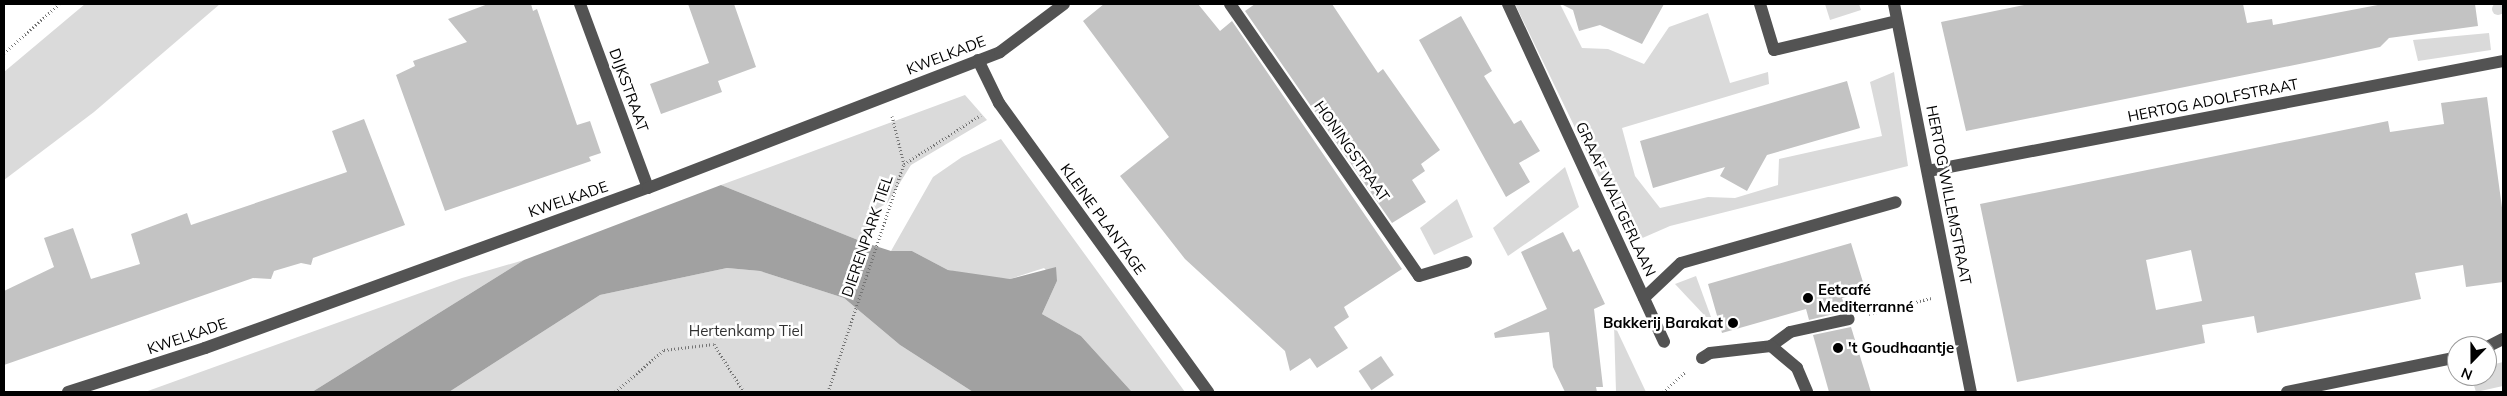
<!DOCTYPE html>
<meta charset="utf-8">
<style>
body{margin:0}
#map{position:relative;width:2507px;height:396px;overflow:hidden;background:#fff;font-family:Mulish,sans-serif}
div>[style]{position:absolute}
.green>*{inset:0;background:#dadada}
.round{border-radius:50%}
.water>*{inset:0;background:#a1a1a1}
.building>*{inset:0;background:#c3c3c3;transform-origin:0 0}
.path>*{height:3px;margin-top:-1.5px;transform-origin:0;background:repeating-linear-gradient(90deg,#757575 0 1px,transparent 0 3.5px)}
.minor>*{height:12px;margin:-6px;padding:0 6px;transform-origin:6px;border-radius:6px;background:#535353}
.dots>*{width:14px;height:14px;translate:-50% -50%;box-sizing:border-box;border:2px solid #fff;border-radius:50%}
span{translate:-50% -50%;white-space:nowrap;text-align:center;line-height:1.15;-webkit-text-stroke:5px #fff;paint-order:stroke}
.street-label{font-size:15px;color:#000}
.poi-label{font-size:15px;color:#000;font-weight:700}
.left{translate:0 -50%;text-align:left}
.right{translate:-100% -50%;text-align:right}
.park-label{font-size:15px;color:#313131}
.frame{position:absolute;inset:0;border:5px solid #000;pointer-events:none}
.north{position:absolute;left:2447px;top:336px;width:50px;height:50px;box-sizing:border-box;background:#fff;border:1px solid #999;border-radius:50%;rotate:202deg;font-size:14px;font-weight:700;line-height:20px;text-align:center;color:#000}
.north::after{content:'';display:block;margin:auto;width:18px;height:22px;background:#000;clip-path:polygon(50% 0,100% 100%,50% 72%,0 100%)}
</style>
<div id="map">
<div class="green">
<i class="round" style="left:2492px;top:3px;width:12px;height:12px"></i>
<i style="clip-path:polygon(85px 4px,220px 4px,94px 112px,4px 180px,4px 72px)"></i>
<i style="clip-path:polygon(1515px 4px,1560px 4px,1582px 48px,1608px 49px,1644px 64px,1669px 27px,1708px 13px,1730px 83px,1768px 72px,1769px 84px,1622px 128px,1635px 176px,1660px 208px,1708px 197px,1735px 198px,1778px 185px,1779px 159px,1882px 136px,1870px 82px,1894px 72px,1908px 166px,1670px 226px,1631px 243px)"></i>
<i style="clip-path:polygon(1825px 4px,1859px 4px,1861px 10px,1830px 20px)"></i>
<i style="clip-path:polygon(2489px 33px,2491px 50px,2418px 61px,2413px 40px)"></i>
<i style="clip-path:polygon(965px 95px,987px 120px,911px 165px,863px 242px,721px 185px)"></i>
<i style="clip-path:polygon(1001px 139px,1185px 392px,1132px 392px,1081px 336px,1042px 314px,1057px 281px,1044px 268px,1010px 279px,980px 277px,948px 270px,912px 251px,891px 251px,933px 177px,962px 157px)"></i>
<i style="clip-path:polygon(1565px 167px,1579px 207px,1508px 256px,1493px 228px)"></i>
<i style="clip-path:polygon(1457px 199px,1473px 237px,1434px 255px,1420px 228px)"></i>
<i style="clip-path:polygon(524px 260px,312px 392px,145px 392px,462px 278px)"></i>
<i style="clip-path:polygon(727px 268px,760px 271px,844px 298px,900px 345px,973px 392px,449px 392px,600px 295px)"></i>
<i style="clip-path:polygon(1696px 276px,1711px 317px,1706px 317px,1675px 284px)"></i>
<i style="clip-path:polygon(1614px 324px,1646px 392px,1616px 392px)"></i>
<i style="clip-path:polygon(2503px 362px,2503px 386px,2476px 392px,2471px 376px,2487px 376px,2487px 366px)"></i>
</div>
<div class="water">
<i style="clip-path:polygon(721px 185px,863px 242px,891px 251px,912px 251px,948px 270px,1010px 279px,1056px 267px,1057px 281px,1042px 314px,1081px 336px,1132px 392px,973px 392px,900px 345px,844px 298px,760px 271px,727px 268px,600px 295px,449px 392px,312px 392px,524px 260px)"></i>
</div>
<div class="building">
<i style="clip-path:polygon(488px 4px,531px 4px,533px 11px,537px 9px,577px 125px,590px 121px,601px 153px,589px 157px,591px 161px,445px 211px,396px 75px,415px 66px,413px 61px,467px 42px,448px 19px)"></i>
<i style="clip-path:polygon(688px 4px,734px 4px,756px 67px,718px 81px,722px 92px,661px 114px,650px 84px,709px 63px)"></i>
<i style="clip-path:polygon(1104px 4px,1198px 4px,1220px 31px,1232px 21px,1402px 269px,1344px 307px,1349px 317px,1334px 327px,1348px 348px,1317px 368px,1310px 358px,1290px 371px,1285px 351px,1185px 259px,1120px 176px,1169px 137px,1083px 21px)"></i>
<i style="clip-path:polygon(1255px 4px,1332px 4px,1378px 73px,1383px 69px,1440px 150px,1421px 164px,1425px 171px,1412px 180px,1426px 202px,1392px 223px,1245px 11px)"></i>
<i style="clip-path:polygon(1561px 4px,1664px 4px,1642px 44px,1600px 25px,1579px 31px,1573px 10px)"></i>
<i style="clip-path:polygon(2029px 4px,2243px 4px,2247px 23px,2272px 19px,2273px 25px,2383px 4px,2475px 4px,2478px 26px,2389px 38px,2380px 47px,2324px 59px,1966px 131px,1941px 22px)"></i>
<i style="clip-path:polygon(1461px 16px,1492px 71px,1484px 76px,1514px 124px,1521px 120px,1540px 151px,1519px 163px,1530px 182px,1506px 197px,1419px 40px)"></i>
<i style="clip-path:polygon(1847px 81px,1860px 128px,1767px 155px,1747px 191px,1720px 176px,1725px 167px,1653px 188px,1640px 141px)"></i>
<i style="clip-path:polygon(evenodd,2487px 97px,2503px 215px,2503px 282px,2466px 287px,2463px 265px,2415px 273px,2421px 299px,2257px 333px,2254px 316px,2202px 325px,2205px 343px,2017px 382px,1980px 204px,2388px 121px,2390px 132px,2444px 124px,2441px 103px,2487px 97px,2191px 250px,2202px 301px,2156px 310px,2146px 260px,2191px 250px)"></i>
<i style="clip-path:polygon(364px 119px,405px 225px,313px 258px,311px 265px,301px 263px,274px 271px,271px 279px,253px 278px,4px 365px,4px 291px,54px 267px,44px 238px,73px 228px,91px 279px,140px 264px,131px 234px,187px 213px,191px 225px,347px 172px,332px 131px)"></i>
<i style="clip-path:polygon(1563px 232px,1573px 252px,1579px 249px,1605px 304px,1594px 309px,1603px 387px,1596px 387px,1597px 392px,1565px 392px,1553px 367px,1549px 332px,1495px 338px,1494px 333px,1547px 309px,1521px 252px)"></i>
<i style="clip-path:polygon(1851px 243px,1866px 292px,1842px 298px,1846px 311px,1809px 320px,1806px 309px,1722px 333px,1708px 284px)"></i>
<i style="clip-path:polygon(1851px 327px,1871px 392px,1829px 392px,1813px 335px)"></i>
<i style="left:1381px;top:356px;width:23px;height:27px;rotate:56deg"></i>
</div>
<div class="path">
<i style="left:4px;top:53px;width:74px;rotate:-41.7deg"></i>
<i style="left:892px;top:116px;width:49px;rotate:76deg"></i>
<i style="left:1869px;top:314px;width:64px;rotate:-14.5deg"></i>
<i style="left:615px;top:392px;width:65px;rotate:-40.6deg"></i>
<i style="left:664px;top:350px;width:50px;rotate:-6.8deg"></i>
<i style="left:714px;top:344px;width:57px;rotate:58deg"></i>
<i style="left:828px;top:392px;width:240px;rotate:-71.6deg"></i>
<i style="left:904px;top:164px;width:91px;rotate:-32.5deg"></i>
<i style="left:1663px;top:392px;width:30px;rotate:-42deg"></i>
</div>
<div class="minor">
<i style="left:580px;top:4px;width:196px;rotate:69.7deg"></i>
<i style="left:1230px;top:4px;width:331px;rotate:55.2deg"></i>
<i style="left:1419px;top:276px;width:49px;rotate:-16.6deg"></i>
<i style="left:1508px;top:4px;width:372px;rotate:65.2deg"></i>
<i style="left:1760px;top:4px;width:48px;rotate:73.1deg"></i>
<i style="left:1774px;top:50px;width:126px;rotate:-13.3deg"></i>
<i style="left:1894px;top:4px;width:396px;rotate:78.8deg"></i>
<i style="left:978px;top:60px;width:48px;rotate:64deg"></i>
<i style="left:999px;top:103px;width:357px;rotate:54.1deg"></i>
<i style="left:1928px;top:171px;width:585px;rotate:-10.83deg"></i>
<i style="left:1644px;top:298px;width:51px;rotate:-43.4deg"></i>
<i style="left:1681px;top:263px;width:223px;rotate:-15.8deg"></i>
<i style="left:1771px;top:346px;width:24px;rotate:-36deg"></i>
<i style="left:1790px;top:332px;width:60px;rotate:-12.4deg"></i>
<i style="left:2487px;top:347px;width:18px;rotate:-27deg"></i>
<i style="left:1702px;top:358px;width:9px;rotate:-32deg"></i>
<i style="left:1710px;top:353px;width:61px;rotate:-6.5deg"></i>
<i style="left:1771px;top:346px;width:34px;rotate:40deg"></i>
<i style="left:1797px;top:368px;width:26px;rotate:67deg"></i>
<i style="left:68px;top:392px;width:144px;rotate:-17.8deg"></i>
<i style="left:205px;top:348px;width:471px;rotate:-19.9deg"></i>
<i style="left:648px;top:188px;width:377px;rotate:-21.1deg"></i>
<i style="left:1000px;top:52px;width:80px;rotate:-36.9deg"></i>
<i style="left:2287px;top:392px;width:174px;rotate:-11.6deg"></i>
</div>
<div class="dots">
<i style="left:1808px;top:298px;background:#000"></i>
<i style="left:1733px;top:323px;background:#000"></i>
<i style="left:1838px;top:348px;background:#000"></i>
</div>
<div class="street-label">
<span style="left:946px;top:55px;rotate:-21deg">KWELKADE</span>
<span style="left:629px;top:90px;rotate:70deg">DIJKSTRAAT</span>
<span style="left:2213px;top:100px;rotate:-11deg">HERTOG ADOLFSTRAAT</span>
<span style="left:1352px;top:151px;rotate:55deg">HONINGSTRAAT</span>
<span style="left:1949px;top:195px;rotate:79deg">HERTOG WILLEMSTRAAT</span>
<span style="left:568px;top:199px;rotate:-19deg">KWELKADE</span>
<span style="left:1616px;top:199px;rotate:65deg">GRAAF WALTGERLAAN</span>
<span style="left:1103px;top:219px;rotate:54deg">KLEINE PLANTAGE</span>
<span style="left:867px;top:236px;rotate:-71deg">DIERENPARK TIEL</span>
<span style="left:187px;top:336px;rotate:-19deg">KWELKADE</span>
</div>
<div class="poi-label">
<span class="left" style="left:1818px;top:298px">Eetcafé<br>Mediterranné</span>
<span class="right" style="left:1723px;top:323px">Bakkerij Barakat</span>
<span class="left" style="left:1848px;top:348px">'t Goudhaantje</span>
</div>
<div class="park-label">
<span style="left:746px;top:331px">Hertenkamp Tiel</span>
</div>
<div class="frame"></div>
<div class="north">N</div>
</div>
